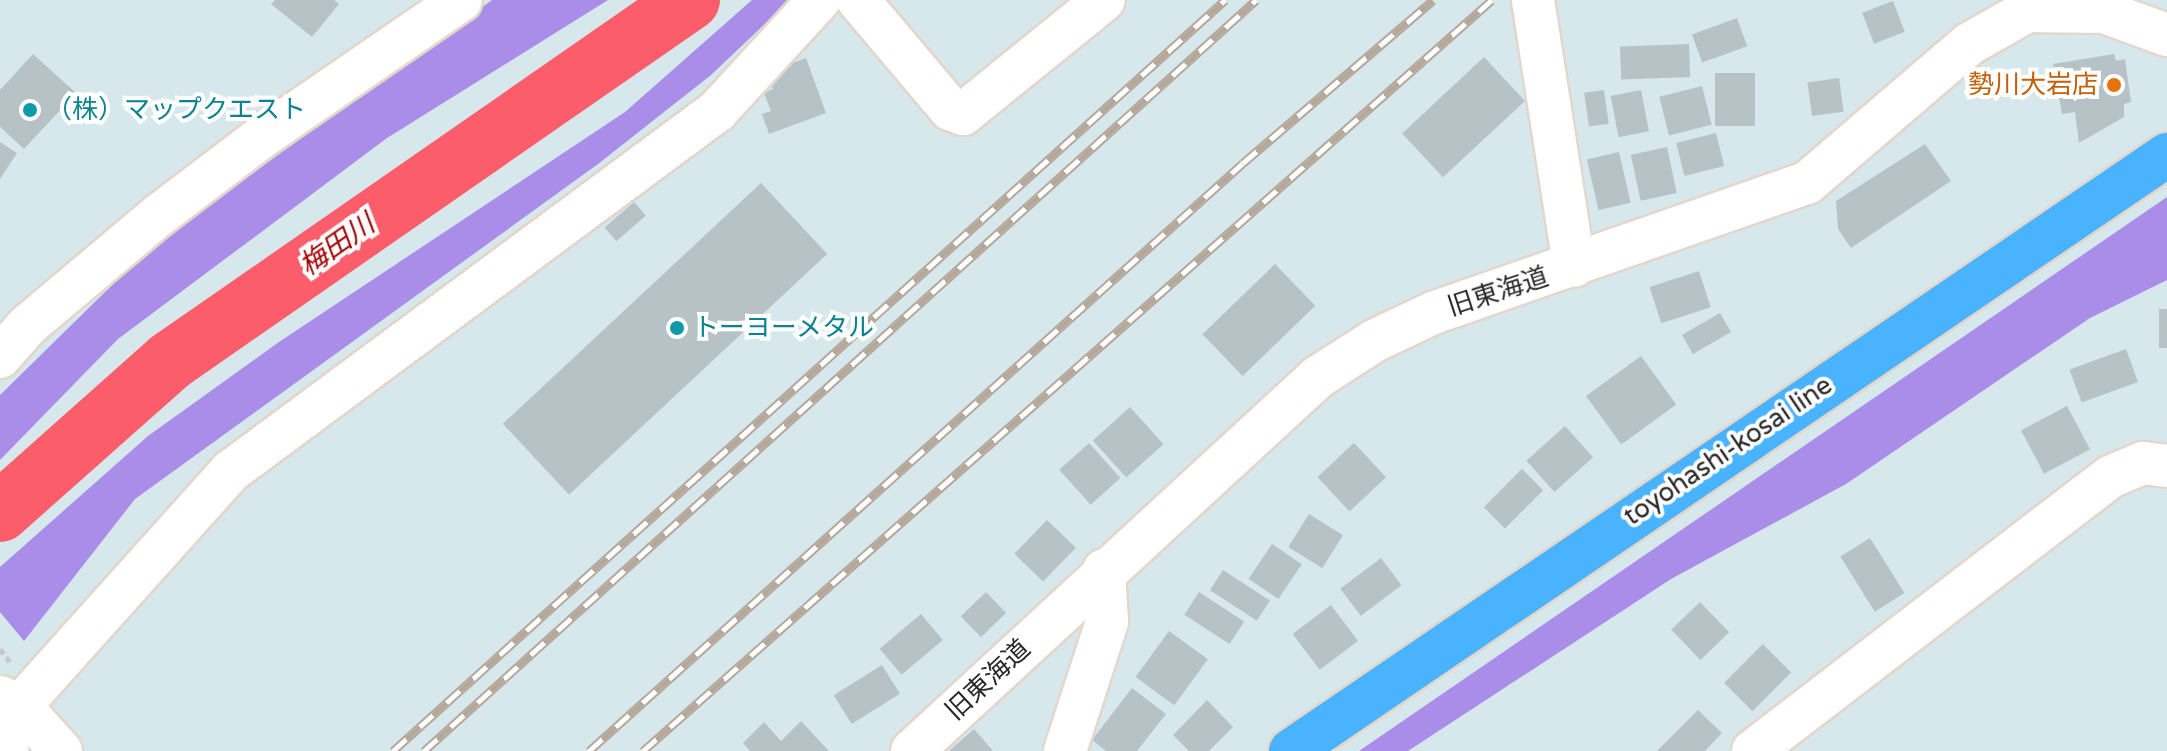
<!DOCTYPE html>
<meta charset="utf-8">
<style>
body{margin:0}
#map{position:relative;width:2167px;height:751px;overflow:hidden;background:#d7e8ec;font-family:"Varela Round","Noto Sans JP",sans-serif}
div>[style]{position:absolute}
.green>*{inset:0;background:#a98de9}
.river>*{height:60px;margin:-30px;padding:0 30px;transform-origin:30px;border-radius:30px;background:#fb5d6b}
.building>*{inset:0;background:#b7c2c7;transform-origin:0 0}
.path>*{height:5px;margin-top:-2.5px;transform-origin:0;background:repeating-linear-gradient(90deg,#c7c7c7 0 6px,transparent 0 10px)}
.roads{filter:drop-shadow(2px 0 #e3d7cc) drop-shadow(-2px 0 #e3d7cc) drop-shadow(0 2px #e3d7cc) drop-shadow(0 -2px #e3d7cc)}
.minor>*{height:42px;margin:-21px;padding:0 21px;transform-origin:21px;border-radius:21px;background:#fff}
.major>*{height:44px;margin:-22px;padding:0 22px;transform-origin:22px;border-radius:22px;background:#49b3ff}
.rail>*{height:9px;margin-top:-4.5px;transform-origin:0;background:repeating-linear-gradient(90deg,#fff 0 18px,#b5a79a 0 36px);box-sizing:border-box;border-block:2px solid #b5a79a}
.dots>*{width:22px;height:22px;translate:-50% -50%;box-sizing:border-box;border:4px solid #fff;border-radius:50%}
span{translate:-50% -50%;white-space:nowrap;text-align:center;line-height:1.15;-webkit-text-stroke:8px #fff;paint-order:stroke}
.food-label{font-size:26px;color:#c56008}
.right{translate:-100% -50%;text-align:right}
.culture-label{font-size:26px;color:#0d838f}
.left{translate:0 -50%;text-align:left}
.street-label{font-size:26px;color:#282828}
.water-label{font-size:28px;color:#a30001;font-style:italic}
</style>
<div id="map">
<div class="green">
<i style="clip-path:polygon(492px 0,608px 0,387px 138px,118px 339px,0 460px,0 395px,152px 246px)"></i>
<i style="clip-path:polygon(752px 0,790px 0,711px 75px,598px 164px,135px 499px,24px 641px,0 612px,0 567px,148px 436px,279px 342px,625px 112px)"></i>
<i style="clip-path:polygon(2167px 197px,2167px 280px,2090px 318px,1846px 484px,1671px 579px,1408px 751px,1359px 751px)"></i>
</div>
<div class="river">
<i style="left:0;top:512px;width:227px;rotate:-41.6deg"></i>
<i style="left:170px;top:361px;width:633px;rotate:-34.77deg"></i>
</div>
<div class="building">
<i style="clip-path:polygon(275px 0,334px 0,339px 4px,312px 37px,271px 4px)"></i>
<i style="left:1893px;top:1px;width:33px;height:33px;rotate:69deg"></i>
<i style="left:1737px;top:18px;width:30px;height:48px;rotate:70deg"></i>
<i style="left:1689px;top:44px;width:33px;height:69px;rotate:88deg"></i>
<i style="clip-path:polygon(33px 54px,76px 93px,24px 149px,0 127px,0 90px)"></i>
<i style="clip-path:polygon(2114px 54px,2116px 61px,2125px 59px,2131px 102px,2124px 104px,2124px 117px,2079px 143px,2075px 112px,2062px 114px,2053px 64px)"></i>
<i style="left:1484px;top:57px;width:60px;height:112px;rotate:47deg"></i>
<i style="clip-path:polygon(806px 58px,826px 113px,769px 134px,762px 114px,771px 111px,764px 93px,773px 89px,769px 80px,779px 68px)"></i>
<i style="left:1715px;top:73px;width:40px;height:53px"></i>
<i style="left:1839px;top:78px;width:34px;height:32px;rotate:82deg"></i>
<i style="left:1702px;top:86px;width:40px;height:44px;rotate:76deg"></i>
<i style="left:1604px;top:90px;width:34px;height:20px;rotate:82deg"></i>
<i style="left:1641px;top:90px;width:42px;height:31px;rotate:79deg"></i>
<i style="left:1716px;top:133px;width:34px;height:41px;rotate:76deg"></i>
<i style="clip-path:polygon(0 142px,17px 153px,0 179px)"></i>
<i style="clip-path:polygon(1925px 144px,1951px 181px,1851px 248px,1838px 229px,1836px 201px)"></i>
<i style="left:1667px;top:147px;width:47px;height:37px;rotate:78deg"></i>
<i style="left:1619px;top:152px;width:52px;height:33px;rotate:77deg"></i>
<i style="left:761px;top:183px;width:97px;height:353px;rotate:47deg"></i>
<i style="left:634px;top:202px;width:18px;height:39px;rotate:49deg"></i>
<i style="left:1275px;top:264px;width:58px;height:101px;rotate:46deg"></i>
<i style="left:1699px;top:271px;width:38px;height:52px;rotate:72deg"></i>
<i style="left:2159px;top:309px;width:8px;height:39px"></i>
<i style="left:1720px;top:313px;width:22px;height:44px;rotate:60deg"></i>
<i style="left:2126px;top:349px;width:35px;height:60px;rotate:70deg"></i>
<i style="left:1641px;top:356px;width:60px;height:68px;rotate:54deg"></i>
<i style="left:2067px;top:406px;width:49px;height:52px;rotate:62deg"></i>
<i style="left:1130px;top:407px;width:50px;height:50px;rotate:48deg"></i>
<i style="left:1565px;top:426px;width:42px;height:52px;rotate:48deg"></i>
<i style="left:1089px;top:443px;width:47px;height:40px;rotate:48deg"></i>
<i style="left:1354px;top:443px;width:47px;height:50px;rotate:47deg"></i>
<i style="left:1522px;top:469px;width:30px;height:54px;rotate:45deg"></i>
<i style="left:1309px;top:514px;width:40px;height:39px;rotate:32deg"></i>
<i style="left:1047px;top:520px;width:40px;height:47px;rotate:44deg"></i>
<i style="left:1870px;top:538px;width:65px;height:35px;rotate:58deg"></i>
<i style="left:1272px;top:544px;width:36px;height:42px;rotate:34deg"></i>
<i style="left:1381px;top:558px;width:34px;height:51px;rotate:53deg"></i>
<i style="left:1223px;top:570px;width:56px;height:24px;rotate:33deg"></i>
<i style="left:986px;top:592px;width:29px;height:35px;rotate:46deg"></i>
<i style="left:1199px;top:592px;width:54px;height:27px;rotate:33deg"></i>
<i style="left:1700px;top:602px;width:42px;height:40px;rotate:46deg"></i>
<i style="left:1331px;top:605px;width:45px;height:48px;rotate:53deg"></i>
<i style="left:921px;top:614px;width:34px;height:54px;rotate:50deg"></i>
<i style="left:1169px;top:631px;width:48px;height:57px;rotate:36deg"></i>
<i style="left:1763px;top:644px;width:40px;height:55px;rotate:45deg"></i>
<i style="left:882px;top:665px;width:34px;height:57px;rotate:58deg"></i>
<i style="clip-path:polygon(1132px 688px,1166px 714px,1137px 751px,1106px 751px,1092px 740px)"></i>
<i style="clip-path:polygon(1207px 700px,1233px 727px,1209px 751px,1189px 751px,1173px 735px)"></i>
<i style="clip-path:polygon(1698px 710px,1722px 733px,1705px 751px,1657px 751px)"></i>
<i style="clip-path:polygon(801px 721px,829px 751px,750px 751px,743px 743px,764px 722px,781px 741px)"></i>
<i style="clip-path:polygon(974px 729px,993px 751px,949px 751px)"></i>
</div>
<div class="path">
<i style="left:0;top:649px;width:18px;rotate:52deg"></i>
</div>
<div class="roads">
<div class="minor">
<i style="left:858px;top:0;width:143px;rotate:49.8deg"></i>
<i style="left:950px;top:109px;width:14px;rotate:21deg"></i>
<i style="left:963px;top:114px;width:181px;rotate:-39deg"></i>
<i style="left:1533px;top:0;width:269px;rotate:81.2deg"></i>
<i style="left:0;top:357px;width:41px;rotate:-48.9deg"></i>
<i style="left:27px;top:326px;width:172px;rotate:-40.1deg"></i>
<i style="left:159px;top:215px;width:131px;rotate:-37.2deg"></i>
<i style="left:263px;top:136px;width:240px;rotate:-34.5deg"></i>
<i style="left:0;top:697px;width:22px;rotate:24deg"></i>
<i style="left:20px;top:706px;width:61px;rotate:47.7deg"></i>
<i style="left:20px;top:706px;width:316px;rotate:-48.1deg"></i>
<i style="left:231px;top:471px;width:605px;rotate:-36.53deg"></i>
<i style="left:717px;top:111px;width:151px;rotate:-47.4deg"></i>
<i style="left:0;top:720px;width:32px;rotate:77deg"></i>
<i style="left:912px;top:751px;width:552px;rotate:-42.65deg"></i>
<i style="left:1318px;top:377px;width:67px;rotate:-32.7deg"></i>
<i style="left:1374px;top:341px;width:65px;rotate:-25.4deg"></i>
<i style="left:1433px;top:313px;width:396px;rotate:-19.2deg"></i>
<i style="left:1807px;top:183px;width:213px;rotate:-40.6deg"></i>
<i style="left:1969px;top:44px;width:67px;rotate:-29.6deg"></i>
<i style="left:2027px;top:11px;width:77px;rotate:0.7deg"></i>
<i style="left:2104px;top:12px;width:67px;rotate:20.1deg"></i>
<i style="left:1065px;top:751px;width:136px;rotate:-72deg"></i>
<i style="left:1107px;top:622px;width:52px;rotate:-93.3deg"></i>
<i style="left:1753px;top:751px;width:450px;rotate:-37.5deg"></i>
<i style="left:2110px;top:477px;width:36px;rotate:-23deg"></i>
<i style="left:2143px;top:463px;width:24px;rotate:7deg"></i>
</div>
<div class="major">
<i style="left:1291px;top:751px;width:1060px;rotate:-34.23deg"></i>
</div>
</div>
<div class="rail">
<i style="left:393px;top:751px;width:1121px;rotate:-42.07deg"></i>
<i style="left:424px;top:751px;width:1121px;rotate:-42.07deg"></i>
<i style="left:589px;top:751px;width:879px;rotate:-41.96deg"></i>
<i style="left:1243px;top:163px;width:250px;rotate:-40.6deg"></i>
<i style="left:643px;top:751px;width:1133px;rotate:-41.5deg"></i>
</div>
<div class="dots">
<i style="left:2114px;top:85px;background:#e8710a"></i>
<i style="left:30px;top:110px;background:#0f9aa8"></i>
<i style="left:677px;top:328px;background:#0f9aa8"></i>
</div>
<div class="food-label">
<span class="right" style="left:2098px;top:85px">勢川大岩店</span>
</div>
<div class="culture-label">
<span class="left" style="left:46px;top:110px">（株）マップクエスト</span>
<span class="left" style="left:693px;top:328px">トーヨーメタル</span>
</div>
<div class="street-label">
<span style="left:1498px;top:292px;rotate:-18deg">旧東海道</span>
<span style="left:1728px;top:451px;rotate:-34deg">toyohashi-kosai line</span>
<span style="left:988px;top:680px;rotate:-43deg">旧東海道</span>
</div>
<div class="water-label">
<span style="left:337px;top:245px;rotate:-35deg">梅田川</span>
</div>
</div>
